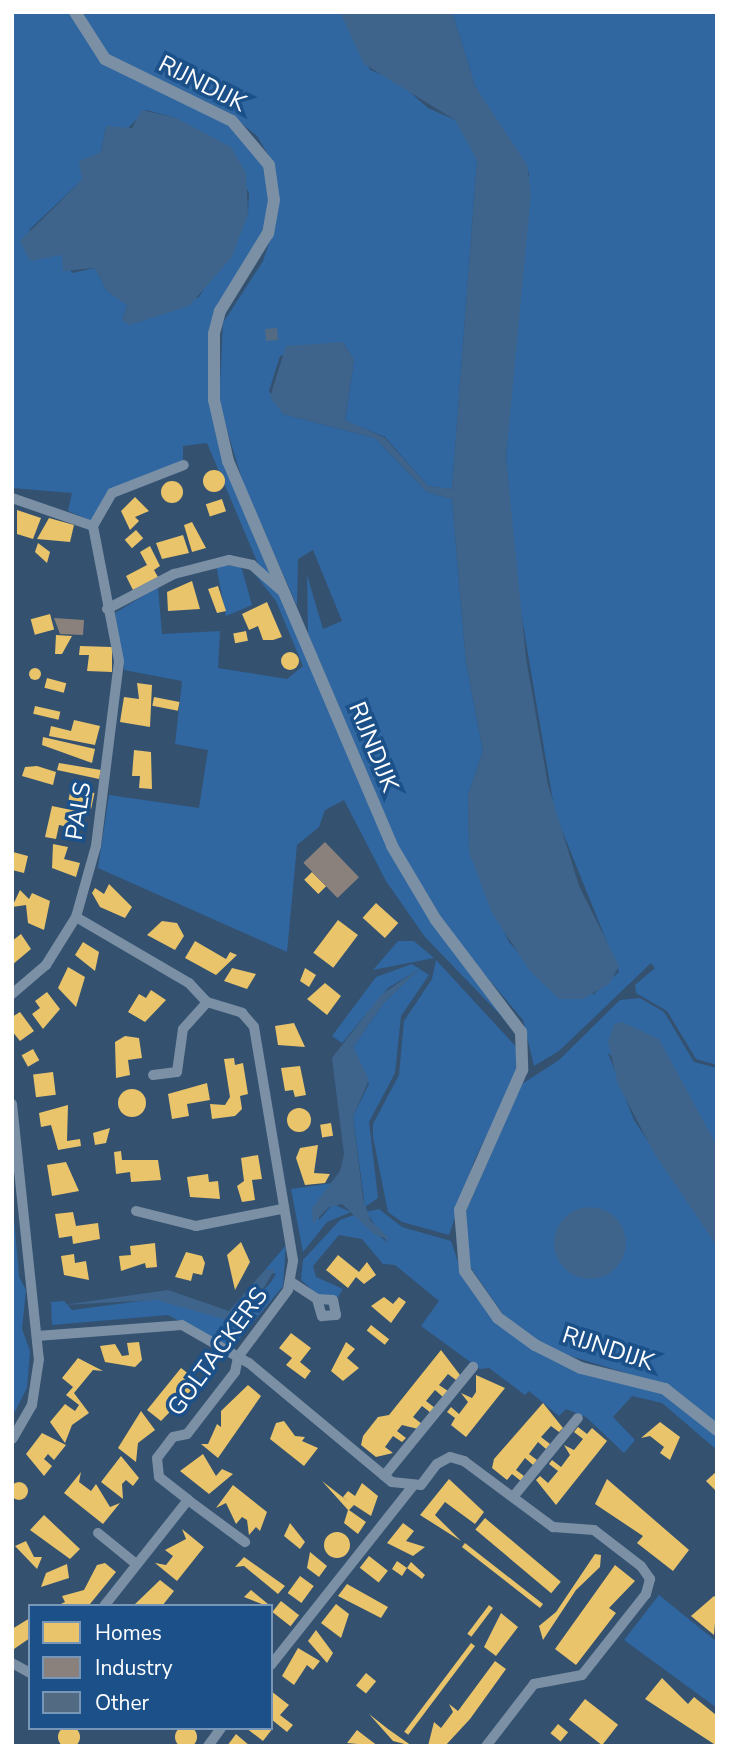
<!DOCTYPE html>
<style>
body{margin:0}
#map{position:relative;width:729px;height:1758px;overflow:hidden;background:#345170;font-family:"Nunito Sans",sans-serif}
div>[style]{position:absolute}
.green>*{inset:0;background:#3067a0}
.water>*{inset:0;background:#3e648c}
.round{border-radius:50%}
.homes>*{inset:0;background:#e9c46a;transform-origin:0 0}
.industry>*{inset:0;background:#8a817c;transform-origin:0 0}
.building>*{inset:0;background:#526a82;transform-origin:0 0}
.minor>*{height:10px;margin:-5px;padding:0 5px;transform-origin:5px;border-radius:5px;background:#7b90a5}
.tertiary>*{height:12px;margin:-6px;padding:0 6px;transform-origin:6px;border-radius:6px;background:#7b90a5}
span{translate:-50% -50%;white-space:nowrap;text-align:center;line-height:1.15;-webkit-text-stroke:7px #1c5089;paint-order:stroke}
.street-label{font-size:24px;color:#fff}
.frame{position:absolute;inset:0;border:14px solid #fff;pointer-events:none}
.legend{position:absolute;left:28px;top:1604px;width:245px;height:126px;box-sizing:border-box;background:#1c5089;border:2px solid #7796b8;margin:0;padding:9px 12px;list-style:none;font-size:21px;color:#fff}
.legend li{display:flex;align-items:center;gap:14px;height:35px}
.legend b{width:35px;border:2px solid #7796b8}
</style>
<div id="map">
<div class="green">
<i style="clip-path:polygon(evenodd,12px 12px,71px 12px,99px 60px,223px 119px,263px 162px,270px 186px,263px 238px,220px 303px,210px 395px,281px 588px,259px 566px,207px 443px,183px 446px,183px 462px,116px 487px,92px 521px,68px 511px,72px 493px,12px 488px,12px 12px,146px 110px,176px 118px,249px 192px,248px 214px,199px 297px,136px 323px,122px 320px,127px 305px,107px 291px,95px 268px,72px 273px,63px 255px,29px 230px,82px 180px,101px 152px,106px 126px,126px 130px,146px 110px)"></i>
<i style="clip-path:polygon(79px 12px,340px 12px,370px 70px,395px 79px,428px 108px,455px 120px,470px 140px,477px 160px,452px 489px,428px 486px,385px 437px,345px 421px,354px 360px,343px 342px,280px 356px,269px 391px,283px 414px,375px 438px,427px 492px,452px 499px,466px 662px,483px 751px,468px 795px,469px 852px,509px 942px,559px 999px,594px 994px,619px 972px,555px 813px,519px 601px,506px 458px,529px 173px,475px 86px,452px 12px,717px 12px,717px 1065px,696px 1059px,667px 1011px,636px 993px,635px 985px,655px 968px,651px 963px,559px 1051px,534px 1066px,523px 1020px,456px 940px,403px 857px,308px 634px,307px 575px,323px 629px,342px 621px,313px 550px,298px 559px,297px 606px,243px 483px,219px 403px,223px 323px,263px 261px,276px 223px,272px 161px,257px 136px,229px 113px,110px 57px)"></i>
<i style="clip-path:polygon(216px 565px,241px 566px,252px 605px,226px 616px)"></i>
<i style="clip-path:polygon(253px 572px,283px 598px,378px 825px,512px 1027px,425px 937px,386px 881px,344px 800px,325px 810px,319px 827px,297px 845px,287px 952px,98px 868px,109px 795px,199px 808px,208px 750px,175px 744px,182px 681px,124px 670px,115px 613px,158px 587px,162px 634px,220px 631px,218px 668px,287px 679px,303px 666px,276px 601px)"></i>
<i style="clip-path:polygon(398px 941px,414px 941px,434px 958px,373px 970px)"></i>
<i style="clip-path:polygon(436px 960px,520px 1051px,515px 1078px,474px 1161px,449px 1235px,402px 1222px,388px 1212px,373px 1137px,373px 1124px,399px 1075px,404px 1021px,432px 979px)"></i>
<i style="clip-path:polygon(412px 964px,429px 975px,401px 1016px,395px 1073px,369px 1122px,378px 1198px,365px 1207px,353px 1116px,369px 1084px,353px 1047px,384px 1003px,418px 970px,388px 988px,342px 1043px,332px 1036px,376px 977px)"></i>
<i style="clip-path:polygon(640px 998px,664px 1012px,694px 1062px,717px 1068px,717px 1146px,704px 1126px,608px 1053px,634px 1120px,717px 1246px,717px 1423px,672px 1387px,554px 1351px,505px 1317px,466px 1261px,464px 1216px,522px 1084px,559px 1060px,620px 1000px)"></i>
<i style="clip-path:polygon(333px 1183px,320px 1198px,319px 1220px,333px 1204px,351px 1212px,327px 1222px,303px 1252px,291px 1189px)"></i>
<i style="clip-path:polygon(12px 1194px,19px 1277px,26px 1290px,22px 1329px,30px 1351px,27px 1388px,12px 1417px)"></i>
<i style="clip-path:polygon(379px 1209px,402px 1227px,451px 1241px,459px 1265px,528px 1344px,667px 1393px,705px 1421px,717px 1436px,717px 1450px,662px 1403px,632px 1396px,613px 1417px,635px 1440px,624px 1453px,586px 1417px,566px 1409px,559px 1416px,529px 1391px,525px 1395px,489px 1368px,480px 1369px,421px 1326px,439px 1301px,395px 1265px,383px 1264px,362px 1239px,339px 1235px,313px 1266px,316px 1277px,343px 1289px,338px 1297px,317px 1294px,301px 1280px,303px 1260px,340px 1220px,354px 1215px,388px 1243px,366px 1212px)"></i>
<i style="clip-path:polygon(286px 1245px,283px 1286px,232px 1348px,168px 1315px,52px 1325px,51px 1302px,64px 1301px,72px 1310px,156px 1299px,236px 1320px,271px 1282px,276px 1274px,265px 1270px)"></i>
<i style="clip-path:polygon(659px 1595px,717px 1642px,717px 1708px,624px 1640px)"></i>
</div>
<div class="water">
<i style="clip-path:polygon(340px 12px,452px 12px,475px 86px,527px 165px,531px 193px,506px 458px,526px 658px,548px 785px,579px 886px,619px 966px,609px 984px,583px 999px,559px 999px,530px 971px,492px 913px,469px 852px,468px 795px,483px 751px,466px 662px,452px 499px,427px 492px,375px 438px,283px 414px,270px 397px,286px 346px,343px 342px,354px 360px,345px 420px,385px 438px,428px 486px,452px 489px,477px 160px,455px 120px,364px 64px)"></i>
<i style="clip-path:polygon(142px 110px,176px 118px,231px 147px,246px 173px,248px 214px,232px 257px,189px 306px,129px 325px,122px 320px,127px 305px,107px 291px,95px 268px,63px 271px,62px 255px,30px 261px,20px 241px,82px 180px,79px 161px,101px 152px,106px 126px,132px 128px)"></i>
<i style="clip-path:polygon(420px 968px,384px 1003px,353px 1047px,369px 1080px,353px 1116px,363px 1198px,370px 1220px,391px 1240px,375px 1235px,342px 1204px,329px 1207px,313px 1223px,312px 1208px,340px 1171px,344px 1154px,332px 1058px,381px 995px)"></i>
<i style="clip-path:polygon(622px 1022px,659px 1039px,717px 1146px,717px 1246px,654px 1153px,618px 1084px,608px 1042px,614px 1024px)"></i>
<i class="round" style="left:554px;top:1207px;width:72px;height:72px"></i>
<i style="clip-path:polygon(275px 1269px,257px 1299px,231px 1321px,156px 1300px,63px 1305px,168px 1290px,229px 1311px,265px 1270px)"></i>
</div>
<div class="homes">
<i class="round" style="left:203px;top:470px;width:22px;height:22px"></i>
<i class="round" style="left:161px;top:481px;width:22px;height:22px"></i>
<i style="clip-path:polygon(135px 497px,149px 511px,135px 517px,139px 521px,130px 530px,121px 511px)"></i>
<i style="left:222px;top:499px;width:13px;height:17px;rotate:72deg"></i>
<i style="clip-path:polygon(17px 510px,41px 518px,33px 539px,17px 534px)"></i>
<i style="clip-path:polygon(49px 518px,74px 525px,70px 542px,37px 539px)"></i>
<i style="clip-path:polygon(192px 522px,206px 548px,192px 552px,184px 525px)"></i>
<i style="left:136px;top:530px;width:11px;height:15px;rotate:49deg"></i>
<i style="clip-path:polygon(183px 535px,189px 553px,162px 559px,156px 543px)"></i>
<i style="clip-path:polygon(38px 543px,50px 552px,47px 563px,35px 552px)"></i>
<i style="clip-path:polygon(150px 546px,160px 566px,154px 570px,158px 577px,133px 590px,126px 576px,147px 565px,140px 552px)"></i>
<i style="clip-path:polygon(192px 581px,200px 609px,168px 611px,167px 592px)"></i>
<i style="clip-path:polygon(218px 586px,226px 611px,217px 613px,208px 589px)"></i>
<i style="clip-path:polygon(267px 602px,282px 637px,273px 640px,263px 640px,258px 626px,249px 630px,242px 614px)"></i>
<i style="left:50px;top:614px;width:16px;height:20px;rotate:75deg"></i>
<i style="left:246px;top:631px;width:10px;height:13px;rotate:79deg"></i>
<i style="clip-path:polygon(56px 635px,72px 636px,62px 654px,55px 654px)"></i>
<i style="clip-path:polygon(80px 646px,112px 647px,112px 672px,87px 671px,89px 655px,79px 655px)"></i>
<i class="round" style="left:281px;top:652px;width:18px;height:18px"></i>
<i class="round" style="left:29px;top:668px;width:12px;height:12px"></i>
<i style="left:47px;top:678px;width:20px;height:10px;rotate:15deg"></i>
<i style="clip-path:polygon(137px 683px,152px 685px,150px 727px,120px 722px,124px 697px,139px 699px)"></i>
<i style="left:154px;top:697px;width:26px;height:9px;rotate:11deg"></i>
<i style="left:35px;top:706px;width:26px;height:8px;rotate:13deg"></i>
<i style="clip-path:polygon(74px 720px,100px 726px,95px 745px,49px 736px,51px 726px,71px 731px)"></i>
<i style="clip-path:polygon(43px 737px,95px 749px,92px 763px,42px 745px)"></i>
<i style="clip-path:polygon(134px 750px,151px 752px,152px 789px,139px 788px,140px 776px,132px 776px)"></i>
<i style="clip-path:polygon(59px 763px,101px 770px,99px 779px,57px 770px)"></i>
<i style="clip-path:polygon(37px 766px,56px 772px,53px 785px,22px 776px,25px 767px)"></i>
<i style="left:71px;top:788px;width:24px;height:16px;rotate:12deg"></i>
<i style="clip-path:polygon(52px 806px,81px 812px,78px 829px,59px 825px,56px 839px,45px 837px)"></i>
<i style="clip-path:polygon(53px 844px,68px 847px,64px 859px,80px 863px,76px 877px,52px 868px)"></i>
<i style="clip-path:polygon(13px 852px,28px 856px,24px 873px,12px 870px)"></i>
<i style="left:312px;top:872px;width:20px;height:11px;rotate:45deg"></i>
<i style="clip-path:polygon(109px 884px,132px 907px,125px 918px,100px 907px,92px 893px,95px 888px,104px 894px)"></i>
<i style="clip-path:polygon(20px 890px,29px 899px,32px 893px,50px 901px,44px 930px,28px 923px,26px 905px,12px 907px)"></i>
<i style="left:376px;top:903px;width:30px;height:20px;rotate:42deg"></i>
<i style="left:338px;top:920px;width:25px;height:41px;rotate:37deg"></i>
<i style="clip-path:polygon(162px 921px,177px 923px,184px 936px,175px 950px,147px 935px)"></i>
<i style="clip-path:polygon(21px 934px,31px 949px,12px 965px,12px 941px)"></i>
<i style="clip-path:polygon(195px 941px,226px 959px,230px 952px,237px 955px,216px 975px,185px 958px)"></i>
<i style="clip-path:polygon(83px 942px,99px 952px,95px 971px,75px 955px)"></i>
<i style="clip-path:polygon(68px 967px,85px 977px,76px 1007px,58px 988px)"></i>
<i style="clip-path:polygon(232px 968px,256px 974px,247px 989px,224px 981px)"></i>
<i style="clip-path:polygon(305px 968px,316px 975px,309px 987px,300px 981px)"></i>
<i style="clip-path:polygon(325px 983px,341px 996px,327px 1015px,307px 999px)"></i>
<i style="clip-path:polygon(151px 990px,166px 1000px,145px 1022px,128px 1012px,139px 994px,146px 998px)"></i>
<i style="clip-path:polygon(47px 992px,60px 1009px,43px 1029px,32px 1014px,40px 1008px,35px 1001px)"></i>
<i style="clip-path:polygon(20px 1012px,34px 1031px,20px 1041px,12px 1031px,12px 1017px)"></i>
<i style="clip-path:polygon(294px 1023px,305px 1047px,278px 1045px,275px 1026px)"></i>
<i style="clip-path:polygon(125px 1036px,139px 1038px,142px 1058px,128px 1060px,130px 1075px,116px 1078px,115px 1042px)"></i>
<i style="left:33px;top:1049px;width:13px;height:13px;rotate:61deg"></i>
<i style="clip-path:polygon(234px 1058px,235px 1065px,243px 1063px,248px 1094px,240px 1096px,242px 1109px,235px 1116px,212px 1119px,210px 1104px,225px 1105px,230px 1097px,224px 1059px)"></i>
<i style="clip-path:polygon(300px 1066px,306px 1095px,295px 1097px,293px 1090px,285px 1091px,281px 1068px)"></i>
<i style="left:53px;top:1072px;width:23px;height:20px;rotate:83deg"></i>
<i style="clip-path:polygon(207px 1083px,210px 1100px,187px 1104px,189px 1116px,172px 1119px,168px 1094px)"></i>
<i class="round" style="left:118px;top:1089px;width:28px;height:28px"></i>
<i style="clip-path:polygon(68px 1105px,67px 1141px,80px 1139px,81px 1146px,58px 1150px,51px 1125px,41px 1127px,39px 1113px)"></i>
<i class="round" style="left:287px;top:1108px;width:24px;height:24px"></i>
<i style="left:331px;top:1123px;width:13px;height:11px;rotate:81deg"></i>
<i style="clip-path:polygon(110px 1128px,106px 1143px,95px 1145px,93px 1133px)"></i>
<i style="clip-path:polygon(318px 1145px,314px 1173px,330px 1174px,325px 1183px,305px 1185px,296px 1158px,300px 1148px)"></i>
<i style="clip-path:polygon(121px 1151px,122px 1160px,158px 1160px,161px 1180px,131px 1182px,130px 1172px,116px 1174px,114px 1152px)"></i>
<i style="clip-path:polygon(258px 1155px,262px 1179px,252px 1180px,255px 1200px,242px 1202px,237px 1186px,244px 1181px,241px 1158px)"></i>
<i style="clip-path:polygon(66px 1162px,79px 1191px,52px 1196px,47px 1165px)"></i>
<i style="clip-path:polygon(208px 1174px,209px 1182px,218px 1181px,220px 1199px,190px 1197px,187px 1177px)"></i>
<i style="clip-path:polygon(73px 1212px,76px 1226px,98px 1223px,100px 1239px,73px 1244px,72px 1236px,59px 1238px,55px 1214px)"></i>
<i style="clip-path:polygon(241px 1242px,250px 1262px,235px 1290px,227px 1255px)"></i>
<i style="clip-path:polygon(155px 1243px,157px 1267px,146px 1268px,145px 1263px,121px 1271px,119px 1256px,131px 1255px,130px 1246px)"></i>
<i style="clip-path:polygon(186px 1252px,202px 1256px,205px 1263px,202px 1275px,193px 1273px,191px 1281px,175px 1277px)"></i>
<i style="clip-path:polygon(74px 1254px,75px 1263px,86px 1261px,89px 1280px,64px 1275px,61px 1256px)"></i>
<i style="clip-path:polygon(338px 1255px,359px 1272px,367px 1262px,376px 1275px,364px 1284px,356px 1277px,348px 1288px,326px 1270px)"></i>
<i style="clip-path:polygon(384px 1297px,393px 1304px,399px 1297px,406px 1302px,391px 1323px,371px 1306px)"></i>
<i style="left:371px;top:1325px;width:23px;height:7px;rotate:38deg"></i>
<i style="clip-path:polygon(291px 1333px,311px 1348px,300px 1362px,311px 1371px,305px 1379px,286px 1365px,292px 1358px,279px 1348px)"></i>
<i style="clip-path:polygon(139px 1342px,142px 1360px,135px 1367px,105px 1362px,100px 1346px,115px 1344px,122px 1356px,129px 1355px,127px 1343px)"></i>
<i style="clip-path:polygon(346px 1342px,355px 1349px,347px 1358px,359px 1368px,343px 1381px,331px 1371px)"></i>
<i style="clip-path:polygon(441px 1350px,460px 1375px,456px 1380px,448px 1374px,439px 1385px,448px 1391px,443px 1397px,435px 1390px,426px 1401px,435px 1408px,431px 1413px,422px 1406px,413px 1417px,422px 1424px,418px 1429px,402px 1425px,397px 1431px,406px 1438px,402px 1442px,393px 1436px,385px 1447px,393px 1453px,376px 1457px,361px 1445px,363px 1436px,378px 1417px,389px 1415px)"></i>
<i style="clip-path:polygon(78px 1358px,103px 1371px,93px 1370px,74px 1393px,89px 1413px,72px 1425px,65px 1443px,50px 1422px,65px 1404px,75px 1411px,79px 1405px,66px 1395px,73px 1387px,62px 1378px)"></i>
<i style="clip-path:polygon(181px 1368px,199px 1382px,161px 1421px,147px 1410px)"></i>
<i style="clip-path:polygon(476px 1375px,505px 1388px,466px 1437px,451px 1425px,455px 1418px,447px 1412px,451px 1407px,459px 1414px,468px 1402px,461px 1393px,472px 1398px,476px 1392px)"></i>
<i style="clip-path:polygon(248px 1385px,261px 1396px,218px 1458px,201px 1444px,208px 1444px,217px 1424px,221px 1427px,221px 1411px)"></i>
<i style="clip-path:polygon(543px 1403px,563px 1428px,559px 1432px,551px 1426px,541px 1437px,550px 1444px,546px 1449px,538px 1442px,529px 1454px,537px 1460px,533px 1465px,525px 1458px,516px 1470px,524px 1476px,521px 1481px,512px 1474px,507px 1480px,492px 1468px,494px 1459px)"></i>
<i style="clip-path:polygon(141px 1411px,155px 1430px,138px 1443px,136px 1462px,118px 1448px)"></i>
<i style="clip-path:polygon(284px 1421px,295px 1436px,305px 1437px,302px 1441px,318px 1448px,304px 1466px,270px 1439px,276px 1423px)"></i>
<i style="clip-path:polygon(660px 1422px,680px 1437px,670px 1460px,660px 1453px,664px 1447px,650px 1436px,641px 1438px)"></i>
<i style="clip-path:polygon(578px 1427px,587px 1434px,592px 1428px,607px 1441px,556px 1505px,536px 1480px,540px 1476px,548px 1483px,558px 1471px,549px 1464px,552px 1460px,561px 1467px,570px 1455px,564px 1445px,574px 1450px,583px 1439px,574px 1432px)"></i>
<i style="clip-path:polygon(42px 1433px,66px 1445px,54px 1460px,48px 1454px,44px 1459px,52px 1466px,44px 1476px,26px 1454px)"></i>
<i style="clip-path:polygon(203px 1454px,216px 1476px,222px 1469px,233px 1474px,209px 1494px,180px 1471px)"></i>
<i style="clip-path:polygon(121px 1456px,139px 1478px,133px 1486px,126px 1480px,122px 1484px,123px 1499px,101px 1482px)"></i>
<i style="clip-path:polygon(717px 1471px,717px 1492px,706px 1481px)"></i>
<i style="clip-path:polygon(81px 1472px,79px 1482px,91px 1491px,96px 1484px,110px 1507px,120px 1503px,103px 1524px,64px 1493px)"></i>
<i style="clip-path:polygon(449px 1479px,484px 1512px,475px 1524px,445px 1502px,435px 1515px,461px 1541px,420px 1515px)"></i>
<i style="clip-path:polygon(607px 1479px,689px 1550px,673px 1571px,637px 1543px,643px 1536px,595px 1504px)"></i>
<i style="clip-path:polygon(322px 1481px,349px 1502px,343px 1497px,348px 1491px,355px 1496px,362px 1483px,378px 1496px,371px 1516px,354px 1505px,349px 1510px,366px 1522px,358px 1534px,344px 1523px,348px 1510px)"></i>
<i class="round" style="left:10px;top:1482px;width:18px;height:18px"></i>
<i style="clip-path:polygon(233px 1485px,267px 1512px,260px 1531px,256px 1527px,249px 1535px,247px 1520px,242px 1517px,236px 1524px,226px 1503px,216px 1508px)"></i>
<i style="clip-path:polygon(44px 1515px,80px 1549px,70px 1559px,30px 1530px)"></i>
<i style="left:485px;top:1518px;width:99px;height:15px;rotate:40deg"></i>
<i style="clip-path:polygon(290px 1523px,305px 1542px,300px 1549px,284px 1536px)"></i>
<i style="clip-path:polygon(403px 1523px,414px 1531px,406px 1541px,425px 1547px,413px 1556px,387px 1543px)"></i>
<i style="clip-path:polygon(182px 1529px,204px 1547px,177px 1581px,155px 1563px,166px 1565px,173px 1556px,165px 1550px,186px 1539px)"></i>
<i class="round" style="left:324px;top:1532px;width:26px;height:26px"></i>
<i style="clip-path:polygon(26px 1541px,34px 1557px,42px 1557px,37px 1569px,15px 1546px)"></i>
<i style="left:465px;top:1543px;width:99px;height:5px;rotate:38deg"></i>
<i style="clip-path:polygon(310px 1552px,327px 1566px,319px 1577px,307px 1568px)"></i>
<i style="clip-path:polygon(595px 1554px,601px 1555px,600px 1567px,576px 1590px,543px 1640px,539px 1626px,556px 1612px)"></i>
<i style="left:369px;top:1556px;width:24px;height:15px;rotate:38deg"></i>
<i style="clip-path:polygon(244px 1557px,285px 1586px,278px 1594px,244px 1566px,235px 1567px)"></i>
<i style="clip-path:polygon(397px 1561px,407px 1568px,411px 1562px,425px 1575px,422px 1579px,407px 1568px,402px 1576px,392px 1569px)"></i>
<i style="clip-path:polygon(105px 1563px,116px 1572px,90px 1604px,57px 1606px,65px 1602px,62px 1596px,84px 1590px,97px 1565px)"></i>
<i style="clip-path:polygon(67px 1564px,69px 1578px,41px 1587px,46px 1573px)"></i>
<i style="clip-path:polygon(615px 1565px,635px 1581px,609px 1608px,616px 1613px,576px 1665px,555px 1649px)"></i>
<i style="left:300px;top:1576px;width:17px;height:21px;rotate:36deg"></i>
<i style="clip-path:polygon(160px 1580px,174px 1591px,162px 1606px,133px 1606px)"></i>
<i style="clip-path:polygon(347px 1584px,388px 1607px,381px 1618px,338px 1596px)"></i>
<i style="clip-path:polygon(251px 1590px,268px 1604px,267px 1606px,244px 1597px)"></i>
<i style="clip-path:polygon(714px 1596px,717px 1598px,714px 1635px,691px 1616px)"></i>
<i style="left:281px;top:1601px;width:23px;height:14px;rotate:38deg"></i>
<i style="clip-path:polygon(336px 1604px,349px 1614px,341px 1638px,321px 1623px)"></i>
<i style="left:489px;top:1605px;width:5px;height:36px;rotate:37deg"></i>
<i style="clip-path:polygon(501px 1613px,518px 1627px,496px 1656px,484px 1647px)"></i>
<i style="clip-path:polygon(30px 1618px,30px 1638px,14px 1649px,12px 1629px)"></i>
<i style="clip-path:polygon(316px 1630px,333px 1653px,327px 1663px,308px 1641px)"></i>
<i style="left:471px;top:1643px;width:5px;height:111px;rotate:37deg"></i>
<i style="clip-path:polygon(298px 1648px,320px 1661px,313px 1670px,307px 1665px,294px 1685px,282px 1676px)"></i>
<i style="clip-path:polygon(495px 1661px,506px 1669px,470px 1719px,445px 1746px,428px 1746px,434px 1722px,441px 1728px,453px 1712px,449px 1704px,458px 1711px)"></i>
<i style="left:366px;top:1673px;width:13px;height:16px;rotate:39deg"></i>
<i style="clip-path:polygon(662px 1678px,688px 1704px,694px 1697px,716px 1715px,717px 1746px,645px 1699px)"></i>
<i style="clip-path:polygon(271px 1691px,289px 1705px,280px 1715px,293px 1725px,287px 1732px,271px 1719px)"></i>
<i style="left:585px;top:1699px;width:42px;height:26px;rotate:38deg"></i>
<i style="clip-path:polygon(369px 1714px,388px 1729px,412px 1746px,393px 1741px)"></i>
<i style="left:558px;top:1724px;width:13px;height:12px;rotate:39deg"></i>
<i class="round" style="left:58px;top:1726px;width:22px;height:22px"></i>
<i class="round" style="left:175px;top:1726px;width:22px;height:22px"></i>
<i style="clip-path:polygon(246px 1728px,273px 1728px,263px 1741px)"></i>
<i style="clip-path:polygon(357px 1730px,366px 1737px,378px 1746px,347px 1743px)"></i>
<i style="clip-path:polygon(236px 1734px,250px 1746px,227px 1746px)"></i>
</div>
<div class="industry">
<i style="clip-path:polygon(54px 618px,84px 620px,83px 635px,60px 634px)"></i>
<i style="left:325px;top:842px;width:49px;height:30px;rotate:46deg"></i>
</div>
<div class="building">
<i style="left:277px;top:328px;width:12px;height:12px;rotate:85deg"></i>
</div>
<div class="minor">
<i style="left:12px;top:498px;width:86px;rotate:19.1deg"></i>
<i style="left:107px;top:609px;width:76px;rotate:-27.6deg"></i>
<i style="left:174px;top:574px;width:57px;rotate:-14.3deg"></i>
<i style="left:229px;top:560px;width:24px;rotate:12deg"></i>
<i style="left:252px;top:565px;width:44px;rotate:41.3deg"></i>
<i style="left:76px;top:917px;width:131px;rotate:30.3deg"></i>
<i style="left:189px;top:983px;width:26px;rotate:47deg"></i>
<i style="left:207px;top:1002px;width:37px;rotate:17deg"></i>
<i style="left:242px;top:1013px;width:18px;rotate:49deg"></i>
<i style="left:254px;top:1027px;width:237px;rotate:80.5deg"></i>
<i style="left:293px;top:1261px;width:29px;rotate:100deg"></i>
<i style="left:288px;top:1290px;width:84px;rotate:126.7deg"></i>
<i style="left:238px;top:1357px;width:15px;rotate:101deg"></i>
<i style="left:235px;top:1372px;width:78px;rotate:127.7deg"></i>
<i style="left:187px;top:1434px;width:14px;rotate:168deg"></i>
<i style="left:173px;top:1437px;width:26px;rotate:127deg"></i>
<i style="left:157px;top:1458px;width:19px;rotate:84deg"></i>
<i style="left:159px;top:1477px;width:37px;rotate:38deg"></i>
<i style="left:188px;top:1500px;width:135px;rotate:128.4deg"></i>
<i style="left:12px;top:994px;width:45px;rotate:-40.5deg"></i>
<i style="left:46px;top:965px;width:57px;rotate:-58deg"></i>
<i style="left:76px;top:917px;width:74px;rotate:-74.3deg"></i>
<i style="left:96px;top:846px;width:186px;rotate:-82.9deg"></i>
<i style="left:119px;top:661px;width:137px;rotate:-100.9deg"></i>
<i style="left:93px;top:526px;width:38px;rotate:-60deg"></i>
<i style="left:112px;top:493px;width:77px;rotate:-21.3deg"></i>
<i style="left:153px;top:1075px;width:24px;rotate:-7deg"></i>
<i style="left:177px;top:1072px;width:43px;rotate:-82.1deg"></i>
<i style="left:183px;top:1029px;width:36px;rotate:-48deg"></i>
<i style="left:12px;top:1104px;width:256px;rotate:84deg"></i>
<i style="left:39px;top:1359px;width:47px;rotate:98.7deg"></i>
<i style="left:32px;top:1405px;width:39px;rotate:120deg"></i>
<i style="left:136px;top:1211px;width:62px;rotate:14deg"></i>
<i style="left:196px;top:1226px;width:88px;rotate:-11.2deg"></i>
<i style="left:291px;top:1282px;width:31px;rotate:33deg"></i>
<i style="left:317px;top:1299px;width:18px;rotate:74deg"></i>
<i style="left:322px;top:1316px;width:14px;rotate:-4deg"></i>
<i style="left:336px;top:1315px;width:15px;rotate:-101deg"></i>
<i style="left:333px;top:1300px;width:16px;rotate:-176deg"></i>
<i style="left:37px;top:1336px;width:145px;rotate:-4.3deg"></i>
<i style="left:182px;top:1325px;width:77px;rotate:29.6deg"></i>
<i style="left:249px;top:1363px;width:186px;rotate:39.8deg"></i>
<i style="left:392px;top:1482px;width:29px;rotate:6deg"></i>
<i style="left:421px;top:1485px;width:26px;rotate:-53deg"></i>
<i style="left:437px;top:1464px;width:15px;rotate:-28deg"></i>
<i style="left:450px;top:1457px;width:15px;rotate:16deg"></i>
<i style="left:464px;top:1461px;width:111px;rotate:36.6deg"></i>
<i style="left:553px;top:1527px;width:41px;rotate:4.2deg"></i>
<i style="left:594px;top:1530px;width:59px;rotate:37.5deg"></i>
<i style="left:641px;top:1566px;width:16px;rotate:55deg"></i>
<i style="left:650px;top:1579px;width:16px;rotate:105deg"></i>
<i style="left:646px;top:1594px;width:103px;rotate:128.3deg"></i>
<i style="left:582px;top:1675px;width:49px;rotate:169.4deg"></i>
<i style="left:534px;top:1684px;width:78px;rotate:127.7deg"></i>
<i style="left:384px;top:1476px;width:141px;rotate:-50.8deg"></i>
<i style="left:513px;top:1497px;width:102px;rotate:-50.6deg"></i>
<i style="left:188px;top:1500px;width:71px;rotate:36.4deg"></i>
<i style="left:98px;top:1533px;width:49px;rotate:39.2deg"></i>
<i style="left:12px;top:1663px;width:21px;rotate:29deg"></i>
<i style="left:271px;top:1665px;width:227px;rotate:-51.6deg"></i>
<i style="left:208px;top:1746px;width:22px;rotate:-54deg"></i>
</div>
<div class="tertiary">
<i style="left:75px;top:12px;width:56px;rotate:57.4deg"></i>
<i style="left:105px;top:59px;width:141px;rotate:26deg"></i>
<i style="left:232px;top:121px;width:57px;rotate:49.9deg"></i>
<i style="left:269px;top:165px;width:35px;rotate:82deg"></i>
<i style="left:274px;top:200px;width:34px;rotate:100deg"></i>
<i style="left:268px;top:233px;width:92px;rotate:121.6deg"></i>
<i style="left:220px;top:311px;width:24px;rotate:105deg"></i>
<i style="left:214px;top:334px;width:66px;rotate:90deg"></i>
<i style="left:214px;top:400px;width:63px;rotate:77.1deg"></i>
<i style="left:228px;top:461px;width:418px;rotate:66.9deg"></i>
<i style="left:392px;top:846px;width:86px;rotate:59.3deg"></i>
<i style="left:436px;top:920px;width:141px;rotate:52.8deg"></i>
<i style="left:521px;top:1032px;width:38px;rotate:88deg"></i>
<i style="left:522px;top:1070px;width:153px;rotate:113.9deg"></i>
<i style="left:460px;top:1210px;width:61px;rotate:85.3deg"></i>
<i style="left:465px;top:1271px;width:57px;rotate:54.9deg"></i>
<i style="left:498px;top:1318px;width:46px;rotate:36.1deg"></i>
<i style="left:535px;top:1345px;width:51px;rotate:26.6deg"></i>
<i style="left:581px;top:1368px;width:87px;rotate:14deg"></i>
<i style="left:665px;top:1389px;width:66px;rotate:38.3deg"></i>
</div>
<div class="street-label">
<span style="left:202px;top:84px;rotate:27deg">RIJNDIJK</span>
<span style="left:373px;top:747px;rotate:68deg">RIJNDIJK</span>
<span style="left:79px;top:811px;rotate:-81deg">PALS</span>
<span style="left:608px;top:1349px;rotate:18deg">RIJNDIJK</span>
<span style="left:218px;top:1352px;rotate:-54deg">GOLTACKERS</span>
</div>
<div class="frame"></div>
<ul class="legend">
<li><b style="height:19px;background:#e9c46a"></b>Homes</li>
<li><b style="height:19px;background:#8a817c"></b>Industry</li>
<li><b style="height:19px;background:#526a82"></b>Other</li>
</ul>
</div>
